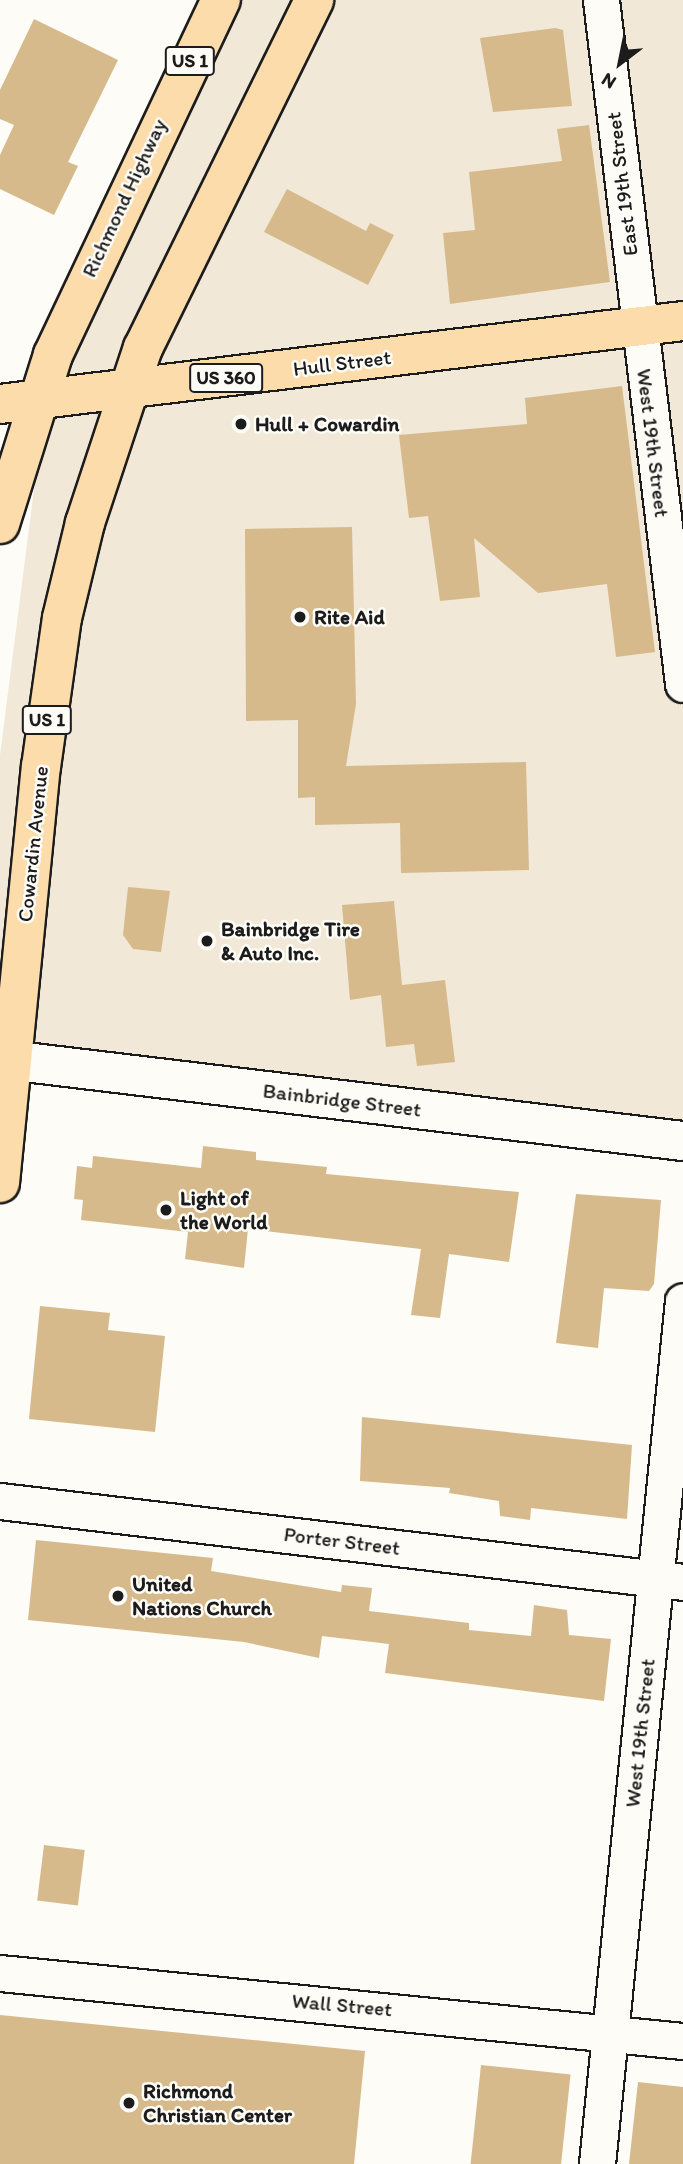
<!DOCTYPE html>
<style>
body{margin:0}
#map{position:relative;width:683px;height:2164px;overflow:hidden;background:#fdfcf7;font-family:Itim,sans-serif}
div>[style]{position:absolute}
.built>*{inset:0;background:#f1e8d7}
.building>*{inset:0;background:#d6ba8b;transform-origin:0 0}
.roads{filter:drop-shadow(2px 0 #1c1c1c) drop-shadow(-2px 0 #1c1c1c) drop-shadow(0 2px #1c1c1c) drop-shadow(0 -2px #1c1c1c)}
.minor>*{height:35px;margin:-17.5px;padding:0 17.5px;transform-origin:17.5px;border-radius:17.5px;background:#fdfcf7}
.tertiary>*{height:38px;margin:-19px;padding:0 19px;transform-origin:19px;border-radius:19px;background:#fdfcf7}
.primary>*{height:38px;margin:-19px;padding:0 19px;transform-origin:19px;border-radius:19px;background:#fddcac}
.dots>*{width:19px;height:19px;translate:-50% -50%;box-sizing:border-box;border:4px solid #fdfcf7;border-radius:50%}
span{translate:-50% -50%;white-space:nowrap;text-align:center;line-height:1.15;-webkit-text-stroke:5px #fdfcf7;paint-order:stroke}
.shield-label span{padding:2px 5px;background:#fdfcf7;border:2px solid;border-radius:5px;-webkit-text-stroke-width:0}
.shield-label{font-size:19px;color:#1c1c1c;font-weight:700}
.street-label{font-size:21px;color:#1c1c1c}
.poi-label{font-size:21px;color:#1c1c1c;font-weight:700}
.left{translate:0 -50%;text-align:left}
.north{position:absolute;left:585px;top:28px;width:70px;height:70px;-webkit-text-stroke:5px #fdfcf7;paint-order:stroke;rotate:212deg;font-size:19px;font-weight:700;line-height:28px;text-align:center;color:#1c1c1c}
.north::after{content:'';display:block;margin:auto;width:24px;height:32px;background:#1c1c1c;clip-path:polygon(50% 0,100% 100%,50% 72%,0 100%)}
</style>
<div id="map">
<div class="built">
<i style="clip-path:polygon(237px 0,683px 0,683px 1135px,0 1051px,0 755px,50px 365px)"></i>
</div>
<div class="building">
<i style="clip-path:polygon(34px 19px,118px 60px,68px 162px,78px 166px,54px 215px,0 189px,0 155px,14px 125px,0 119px,0 90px)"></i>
<i style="clip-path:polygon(555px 28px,563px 30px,572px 106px,493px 112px,480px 38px)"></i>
<i style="clip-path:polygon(589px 125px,610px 282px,450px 304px,443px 233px,475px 230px,469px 172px,562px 161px,557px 129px)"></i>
<i style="clip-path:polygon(287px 189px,366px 231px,370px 223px,394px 235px,368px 285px,264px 232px)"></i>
<i style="clip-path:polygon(622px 386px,655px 652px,616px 657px,607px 584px,538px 593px,474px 538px,480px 597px,440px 601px,428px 516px,409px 518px,399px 435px,527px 424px,525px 398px)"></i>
<i style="clip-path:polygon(352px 527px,356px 704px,346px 766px,526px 762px,529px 870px,401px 873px,400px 823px,315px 825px,315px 797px,298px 798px,298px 720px,246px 721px,245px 529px)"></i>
<i style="clip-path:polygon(128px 887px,170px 891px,161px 952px,133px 949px,123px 935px)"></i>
<i style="clip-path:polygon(394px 901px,402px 985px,445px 980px,455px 1062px,417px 1066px,414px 1044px,386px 1047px,381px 995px,350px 1000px,342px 905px)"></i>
<i style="clip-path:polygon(203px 1146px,256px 1152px,256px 1160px,327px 1167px,326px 1174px,519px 1192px,509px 1262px,449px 1254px,440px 1318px,411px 1315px,421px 1249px,248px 1229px,244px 1268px,185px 1259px,188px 1232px,81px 1220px,83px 1200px,74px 1199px,77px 1166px,92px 1168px,93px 1156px,201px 1168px)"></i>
<i style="clip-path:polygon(576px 1194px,661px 1200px,654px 1284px,649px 1291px,604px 1288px,598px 1348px,556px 1343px)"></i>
<i style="clip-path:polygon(40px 1306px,110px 1313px,108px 1330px,165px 1336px,155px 1432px,29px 1419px)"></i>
<i style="clip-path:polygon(362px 1417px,632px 1445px,627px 1519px,531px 1508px,530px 1520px,500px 1516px,499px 1501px,449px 1493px,450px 1488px,360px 1481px)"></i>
<i style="clip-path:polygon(36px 1540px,213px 1558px,211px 1571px,341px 1592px,342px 1585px,372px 1588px,369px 1611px,469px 1623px,469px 1630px,531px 1636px,534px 1605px,567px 1610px,569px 1635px,611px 1639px,604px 1701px,385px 1673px,389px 1644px,322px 1636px,319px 1658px,244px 1642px,28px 1620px)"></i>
<i style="left:44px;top:1845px;width:41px;height:56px;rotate:7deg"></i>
<i style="clip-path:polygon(0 2015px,365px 2051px,354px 2164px,0 2164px)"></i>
<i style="left:481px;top:2065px;width:90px;height:100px;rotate:6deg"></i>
<i style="clip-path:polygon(638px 2082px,683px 2087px,683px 2164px,629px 2164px)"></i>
</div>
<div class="roads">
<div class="minor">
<i style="left:601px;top:0;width:689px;rotate:83.16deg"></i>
<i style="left:0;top:1501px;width:688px;rotate:6.76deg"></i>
<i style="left:0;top:1973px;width:686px;rotate:5.69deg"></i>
<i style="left:597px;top:2164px;width:867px;rotate:-84.31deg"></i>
</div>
<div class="tertiary">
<i style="left:0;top:1059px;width:688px;rotate:6.85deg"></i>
</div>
<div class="primary">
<i style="left:0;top:404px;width:688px;rotate:-6.93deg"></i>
<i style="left:0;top:524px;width:177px;rotate:-72.6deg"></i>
<i style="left:53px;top:355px;width:393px;rotate:-64.7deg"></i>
<i style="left:0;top:1183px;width:418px;rotate:-84.4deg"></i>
<i style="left:41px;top:767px;width:150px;rotate:-82deg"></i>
<i style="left:62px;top:618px;width:98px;rotate:-76.4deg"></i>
<i style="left:85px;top:523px;width:184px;rotate:-71.7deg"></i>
<i style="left:143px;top:348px;width:388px;rotate:-63.8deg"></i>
</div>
</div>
<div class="dots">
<i style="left:241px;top:424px;background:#1c1c1c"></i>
<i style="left:300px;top:617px;background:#1c1c1c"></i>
<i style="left:207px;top:941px;background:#1c1c1c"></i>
<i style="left:166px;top:1210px;background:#1c1c1c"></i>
<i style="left:118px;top:1596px;background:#1c1c1c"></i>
<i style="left:129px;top:2103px;background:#1c1c1c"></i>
</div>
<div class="shield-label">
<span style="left:190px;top:61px">US 1</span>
<span style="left:226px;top:378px">US 360</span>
<span style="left:47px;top:720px">US 1</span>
</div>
<div class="street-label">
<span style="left:622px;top:184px;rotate:-97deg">East 19th Street</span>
<span style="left:124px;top:198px;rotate:-65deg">Richmond Highway</span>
<span style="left:342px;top:363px;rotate:-7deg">Hull Street</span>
<span style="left:653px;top:443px;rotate:83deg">West 19th Street</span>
<span style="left:33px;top:844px;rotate:-84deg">Cowardin Avenue</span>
<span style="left:342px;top:1100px;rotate:7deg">Bainbridge Street</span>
<span style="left:342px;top:1541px;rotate:7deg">Porter Street</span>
<span style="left:640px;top:1733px;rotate:-84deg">West 19th Street</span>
<span style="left:342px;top:2005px;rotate:5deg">Wall Street</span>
</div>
<div class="poi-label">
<span class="left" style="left:255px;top:424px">Hull + Cowardin</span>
<span class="left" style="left:314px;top:617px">Rite Aid</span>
<span class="left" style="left:221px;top:941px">Bainbridge Tire<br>&amp; Auto Inc.</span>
<span class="left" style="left:180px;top:1210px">Light of<br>the World</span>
<span class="left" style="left:132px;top:1596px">United<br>Nations Church</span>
<span class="left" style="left:143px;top:2103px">Richmond<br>Christian Center</span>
</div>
<div class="north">N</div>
</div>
